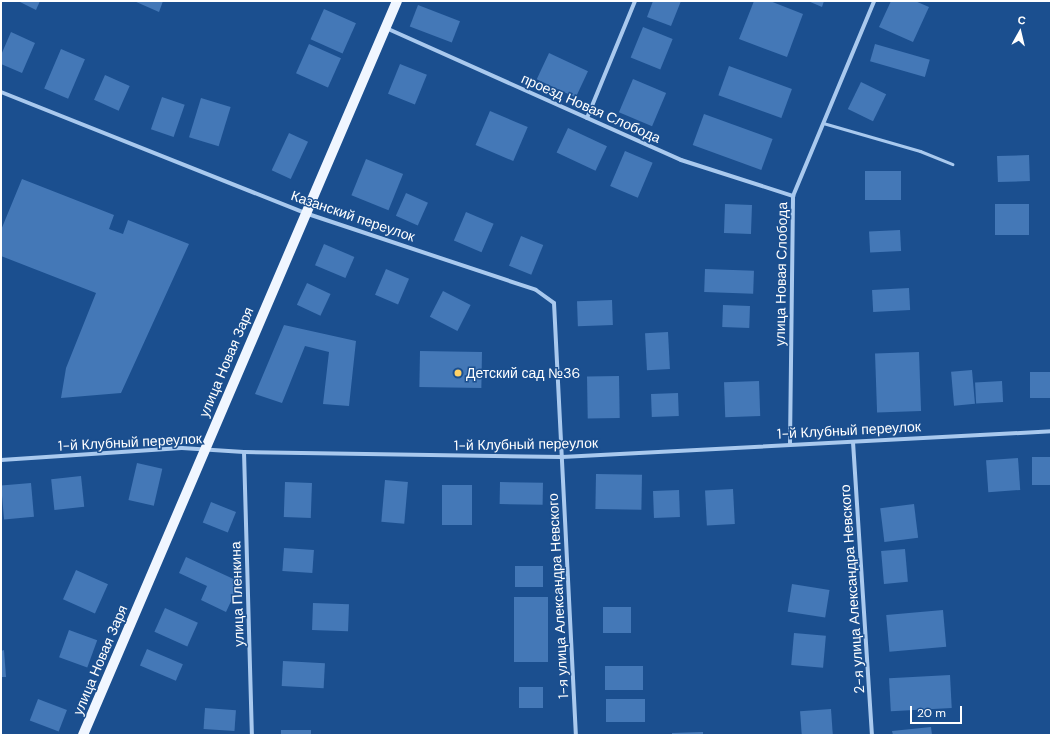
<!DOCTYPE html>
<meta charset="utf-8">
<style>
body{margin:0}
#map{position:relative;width:1052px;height:736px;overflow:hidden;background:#1b4f8f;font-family:"DM Sans",sans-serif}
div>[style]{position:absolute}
.building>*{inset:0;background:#4478b7;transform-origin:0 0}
.service>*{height:3px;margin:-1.5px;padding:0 1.5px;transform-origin:1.5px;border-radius:1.5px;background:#a9c9ee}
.minor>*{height:4px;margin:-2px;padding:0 2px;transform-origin:2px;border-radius:2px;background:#a9c9ee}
.primary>*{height:10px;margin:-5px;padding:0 5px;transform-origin:5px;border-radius:5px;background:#f0f6ff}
.dots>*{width:11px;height:11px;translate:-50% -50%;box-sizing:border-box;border:2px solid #1b4f8f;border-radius:50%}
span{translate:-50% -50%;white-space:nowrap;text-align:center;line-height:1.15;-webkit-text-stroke:3px #1b4f8f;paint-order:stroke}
.street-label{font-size:14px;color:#fff}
.poi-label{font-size:14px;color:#fff}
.left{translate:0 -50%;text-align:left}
.frame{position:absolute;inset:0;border:2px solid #fff;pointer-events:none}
.north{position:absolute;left:1000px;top:12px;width:40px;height:40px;-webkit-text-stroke:3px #1b4f8f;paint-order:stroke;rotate:8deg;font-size:11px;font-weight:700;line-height:16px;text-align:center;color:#fff}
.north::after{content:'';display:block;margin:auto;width:14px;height:18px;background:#fff;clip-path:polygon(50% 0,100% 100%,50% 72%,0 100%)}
.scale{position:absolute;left:910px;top:706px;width:52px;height:18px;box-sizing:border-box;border:2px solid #fff;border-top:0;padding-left:5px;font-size:12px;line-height:14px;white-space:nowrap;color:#fff;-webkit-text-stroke:3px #1b4f8f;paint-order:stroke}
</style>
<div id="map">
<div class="building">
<i style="clip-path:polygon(18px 1px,40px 1px,36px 10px)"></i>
<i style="clip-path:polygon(134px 1px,163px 1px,159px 12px)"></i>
<i style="clip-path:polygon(653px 1px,681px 1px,671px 26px,647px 17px)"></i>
<i style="clip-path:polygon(754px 1px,770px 1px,803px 14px,787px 57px,739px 39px)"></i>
<i style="clip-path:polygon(808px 1px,824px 1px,822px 7px)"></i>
<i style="clip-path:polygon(891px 1px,915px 1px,929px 7px,913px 42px,879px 27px)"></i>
<i style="left:418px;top:5px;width:45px;height:23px;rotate:21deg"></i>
<i style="left:324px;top:9px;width:35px;height:33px;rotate:24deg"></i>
<i style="left:643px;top:27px;width:32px;height:33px;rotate:22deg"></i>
<i style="clip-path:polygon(11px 32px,35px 43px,22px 73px,1px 64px,1px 55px)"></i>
<i style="left:309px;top:44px;width:35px;height:32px;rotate:24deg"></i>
<i style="left:875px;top:44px;width:57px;height:18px;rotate:16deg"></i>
<i style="left:61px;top:49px;width:26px;height:43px;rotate:23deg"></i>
<i style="left:549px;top:53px;width:43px;height:29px;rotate:25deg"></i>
<i style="left:400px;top:64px;width:29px;height:32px;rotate:22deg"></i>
<i style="left:729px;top:66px;width:67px;height:31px;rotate:20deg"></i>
<i style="left:105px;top:75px;width:27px;height:27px;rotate:24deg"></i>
<i style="left:633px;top:79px;width:36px;height:36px;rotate:23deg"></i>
<i style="left:861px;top:82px;width:28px;height:30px;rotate:26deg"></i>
<i style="left:162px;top:97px;width:24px;height:34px;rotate:19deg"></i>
<i style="left:201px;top:98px;width:31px;height:41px;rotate:17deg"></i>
<i style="left:490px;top:111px;width:41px;height:37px;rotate:23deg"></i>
<i style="left:704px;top:114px;width:73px;height:33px;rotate:20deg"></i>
<i style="left:568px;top:128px;width:43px;height:27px;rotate:25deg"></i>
<i style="left:289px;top:133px;width:21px;height:41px;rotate:25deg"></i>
<i style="left:625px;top:151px;width:30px;height:38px;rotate:23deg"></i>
<i style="left:1029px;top:155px;width:26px;height:32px;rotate:88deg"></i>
<i style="left:366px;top:159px;width:40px;height:39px;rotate:22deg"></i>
<i style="left:865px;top:171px;width:36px;height:29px"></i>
<i style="clip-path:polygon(22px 179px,114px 215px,109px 229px,123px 234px,128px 220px,189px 244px,121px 393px,61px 398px,66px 368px,96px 293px,1px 256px,1px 230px)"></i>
<i style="left:406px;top:193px;width:24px;height:25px;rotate:24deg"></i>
<i style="left:725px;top:204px;width:27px;height:29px;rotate:2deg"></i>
<i style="left:995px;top:204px;width:34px;height:31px"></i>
<i style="left:466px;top:212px;width:30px;height:31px;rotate:23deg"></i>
<i style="left:900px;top:230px;width:21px;height:31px;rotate:87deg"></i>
<i style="left:521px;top:236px;width:24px;height:32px;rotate:22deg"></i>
<i style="left:324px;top:244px;width:33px;height:23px;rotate:23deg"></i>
<i style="left:386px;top:269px;width:25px;height:28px;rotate:23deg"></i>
<i style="left:705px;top:269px;width:49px;height:23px;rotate:2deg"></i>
<i style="left:307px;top:283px;width:26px;height:24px;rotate:25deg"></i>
<i style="left:909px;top:288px;width:22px;height:37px;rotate:87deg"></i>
<i style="left:443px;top:291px;width:31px;height:29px;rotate:27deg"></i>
<i style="left:612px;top:300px;width:25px;height:35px;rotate:88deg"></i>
<i style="left:723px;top:305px;width:27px;height:22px;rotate:2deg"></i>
<i style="clip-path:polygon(284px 325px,356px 341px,349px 406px,323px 404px,329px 352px,305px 346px,282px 403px,255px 394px)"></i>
<i style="left:668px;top:332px;width:37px;height:23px;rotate:87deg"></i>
<i style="left:420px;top:351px;width:62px;height:36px;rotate:1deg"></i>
<i style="left:919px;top:352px;width:59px;height:44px;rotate:88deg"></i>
<i style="left:972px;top:370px;width:34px;height:21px;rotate:85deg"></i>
<i style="left:1051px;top:372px;width:26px;height:21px;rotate:90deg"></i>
<i style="left:619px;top:376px;width:42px;height:32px;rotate:89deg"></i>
<i style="left:759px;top:381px;width:35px;height:35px;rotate:88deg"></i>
<i style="left:1002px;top:381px;width:21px;height:27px;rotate:87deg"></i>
<i style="left:678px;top:393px;width:23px;height:27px;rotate:88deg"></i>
<i style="left:1051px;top:457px;width:28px;height:19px;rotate:90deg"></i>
<i style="left:1018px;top:458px;width:32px;height:32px;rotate:86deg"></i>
<i style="left:137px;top:463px;width:26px;height:38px;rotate:13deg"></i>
<i style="left:596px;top:474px;width:46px;height:35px;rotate:1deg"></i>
<i style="left:81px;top:476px;width:31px;height:30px;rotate:84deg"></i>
<i style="left:385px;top:480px;width:23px;height:42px;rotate:5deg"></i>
<i style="left:285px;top:482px;width:27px;height:35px;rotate:2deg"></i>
<i style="left:500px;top:482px;width:43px;height:22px;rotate:1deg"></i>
<i style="left:31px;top:483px;width:34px;height:30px;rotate:85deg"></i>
<i style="left:442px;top:485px;width:30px;height:40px"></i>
<i style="left:733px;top:489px;width:35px;height:28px;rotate:87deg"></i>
<i style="left:679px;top:490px;width:27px;height:26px;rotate:88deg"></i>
<i style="left:211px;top:502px;width:27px;height:22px;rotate:22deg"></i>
<i style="left:914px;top:504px;width:34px;height:34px;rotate:83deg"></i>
<i style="left:284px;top:548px;width:30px;height:23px;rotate:4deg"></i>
<i style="left:905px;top:549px;width:33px;height:24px;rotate:85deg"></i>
<i style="clip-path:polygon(186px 557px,240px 582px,226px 612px,201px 600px,207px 586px,179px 573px)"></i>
<i style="left:515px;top:566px;width:28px;height:21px"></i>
<i style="left:76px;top:570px;width:35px;height:32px;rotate:24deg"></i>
<i style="left:792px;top:584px;width:38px;height:28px;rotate:9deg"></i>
<i style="left:514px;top:597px;width:34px;height:65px"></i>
<i style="left:313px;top:603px;width:36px;height:27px;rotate:2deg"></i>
<i style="left:603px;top:607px;width:28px;height:26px"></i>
<i style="left:165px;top:608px;width:36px;height:26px;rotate:24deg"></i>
<i style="left:943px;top:610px;width:37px;height:57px;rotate:85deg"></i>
<i style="left:69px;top:630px;width:30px;height:29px;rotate:20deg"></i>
<i style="left:794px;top:633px;width:32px;height:32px;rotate:5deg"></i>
<i style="left:147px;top:649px;width:39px;height:18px;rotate:23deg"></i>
<i style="clip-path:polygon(4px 650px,6px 677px,1px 677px,1px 651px)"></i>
<i style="left:283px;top:661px;width:42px;height:25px;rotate:3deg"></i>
<i style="left:605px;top:666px;width:38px;height:24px"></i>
<i style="left:950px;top:675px;width:33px;height:61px;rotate:87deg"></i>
<i style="left:519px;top:687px;width:24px;height:21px"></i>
<i style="left:38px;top:699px;width:31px;height:23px;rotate:21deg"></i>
<i style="left:606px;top:699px;width:39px;height:23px"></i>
<i style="left:205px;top:708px;width:31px;height:21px;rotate:4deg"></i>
<i style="left:831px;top:709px;width:26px;height:31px;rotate:86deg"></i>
<i style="clip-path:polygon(931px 727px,932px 735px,893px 735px,892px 731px)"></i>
<i style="left:281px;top:730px;width:30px;height:5px"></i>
<i style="clip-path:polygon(703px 732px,703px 735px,672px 735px,672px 733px)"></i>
</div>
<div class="service">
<i style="left:823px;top:123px;width:101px;rotate:16.1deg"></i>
<i style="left:920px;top:151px;width:35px;rotate:22deg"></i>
</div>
<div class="minor">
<i style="left:386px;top:28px;width:323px;rotate:24.1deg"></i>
<i style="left:681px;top:160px;width:118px;rotate:17.8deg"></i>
<i style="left:1px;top:92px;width:327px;rotate:21.7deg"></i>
<i style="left:305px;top:213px;width:243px;rotate:18.4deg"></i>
<i style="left:536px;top:290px;width:22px;rotate:36deg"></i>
<i style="left:554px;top:303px;width:433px;rotate:87.1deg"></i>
<i style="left:587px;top:118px;width:126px;rotate:-67.7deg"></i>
<i style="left:853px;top:442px;width:294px;rotate:86.3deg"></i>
<i style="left:790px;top:444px;width:248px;rotate:-89.3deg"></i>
<i style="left:793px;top:196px;width:211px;rotate:-67.4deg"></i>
<i style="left:244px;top:452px;width:283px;rotate:88.4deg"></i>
<i style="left:1px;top:460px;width:181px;rotate:-3.8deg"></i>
<i style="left:182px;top:448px;width:62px;rotate:3.7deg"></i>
<i style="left:244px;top:452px;width:318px;rotate:0.9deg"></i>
<i style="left:562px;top:457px;width:490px;rotate:-3deg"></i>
</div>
<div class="primary">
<i style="left:83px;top:735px;width:798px;rotate:-66.84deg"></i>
</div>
<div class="dots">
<i style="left:458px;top:373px;background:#ffd166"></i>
</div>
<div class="street-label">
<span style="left:591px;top:108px;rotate:24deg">проезд Новая Слобода</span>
<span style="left:353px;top:216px;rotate:19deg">Казанский переулок</span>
<span style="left:781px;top:274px;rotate:-89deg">улица Новая Слобода</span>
<span style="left:226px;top:362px;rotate:-67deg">улица Новая Заря</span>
<span style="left:849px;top:430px;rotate:-3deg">1-й Клубный переулок</span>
<span style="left:130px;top:442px;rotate:-3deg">1-й Клубный переулок</span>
<span style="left:526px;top:444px;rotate:-1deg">1-й Клубный переулок</span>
<span style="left:852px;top:589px;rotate:-94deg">2-я улица Александра Невского</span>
<span style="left:237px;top:594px;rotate:-92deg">улица Пленкина</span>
<span style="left:558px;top:596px;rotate:-93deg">1-я улица Александра Невского</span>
<span style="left:100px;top:660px;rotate:-67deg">улица Новая Заря</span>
</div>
<div class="poi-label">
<span class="left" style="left:466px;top:373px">Детский сад №36</span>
</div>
<div class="frame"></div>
<div class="north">С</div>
<div class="scale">20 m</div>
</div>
